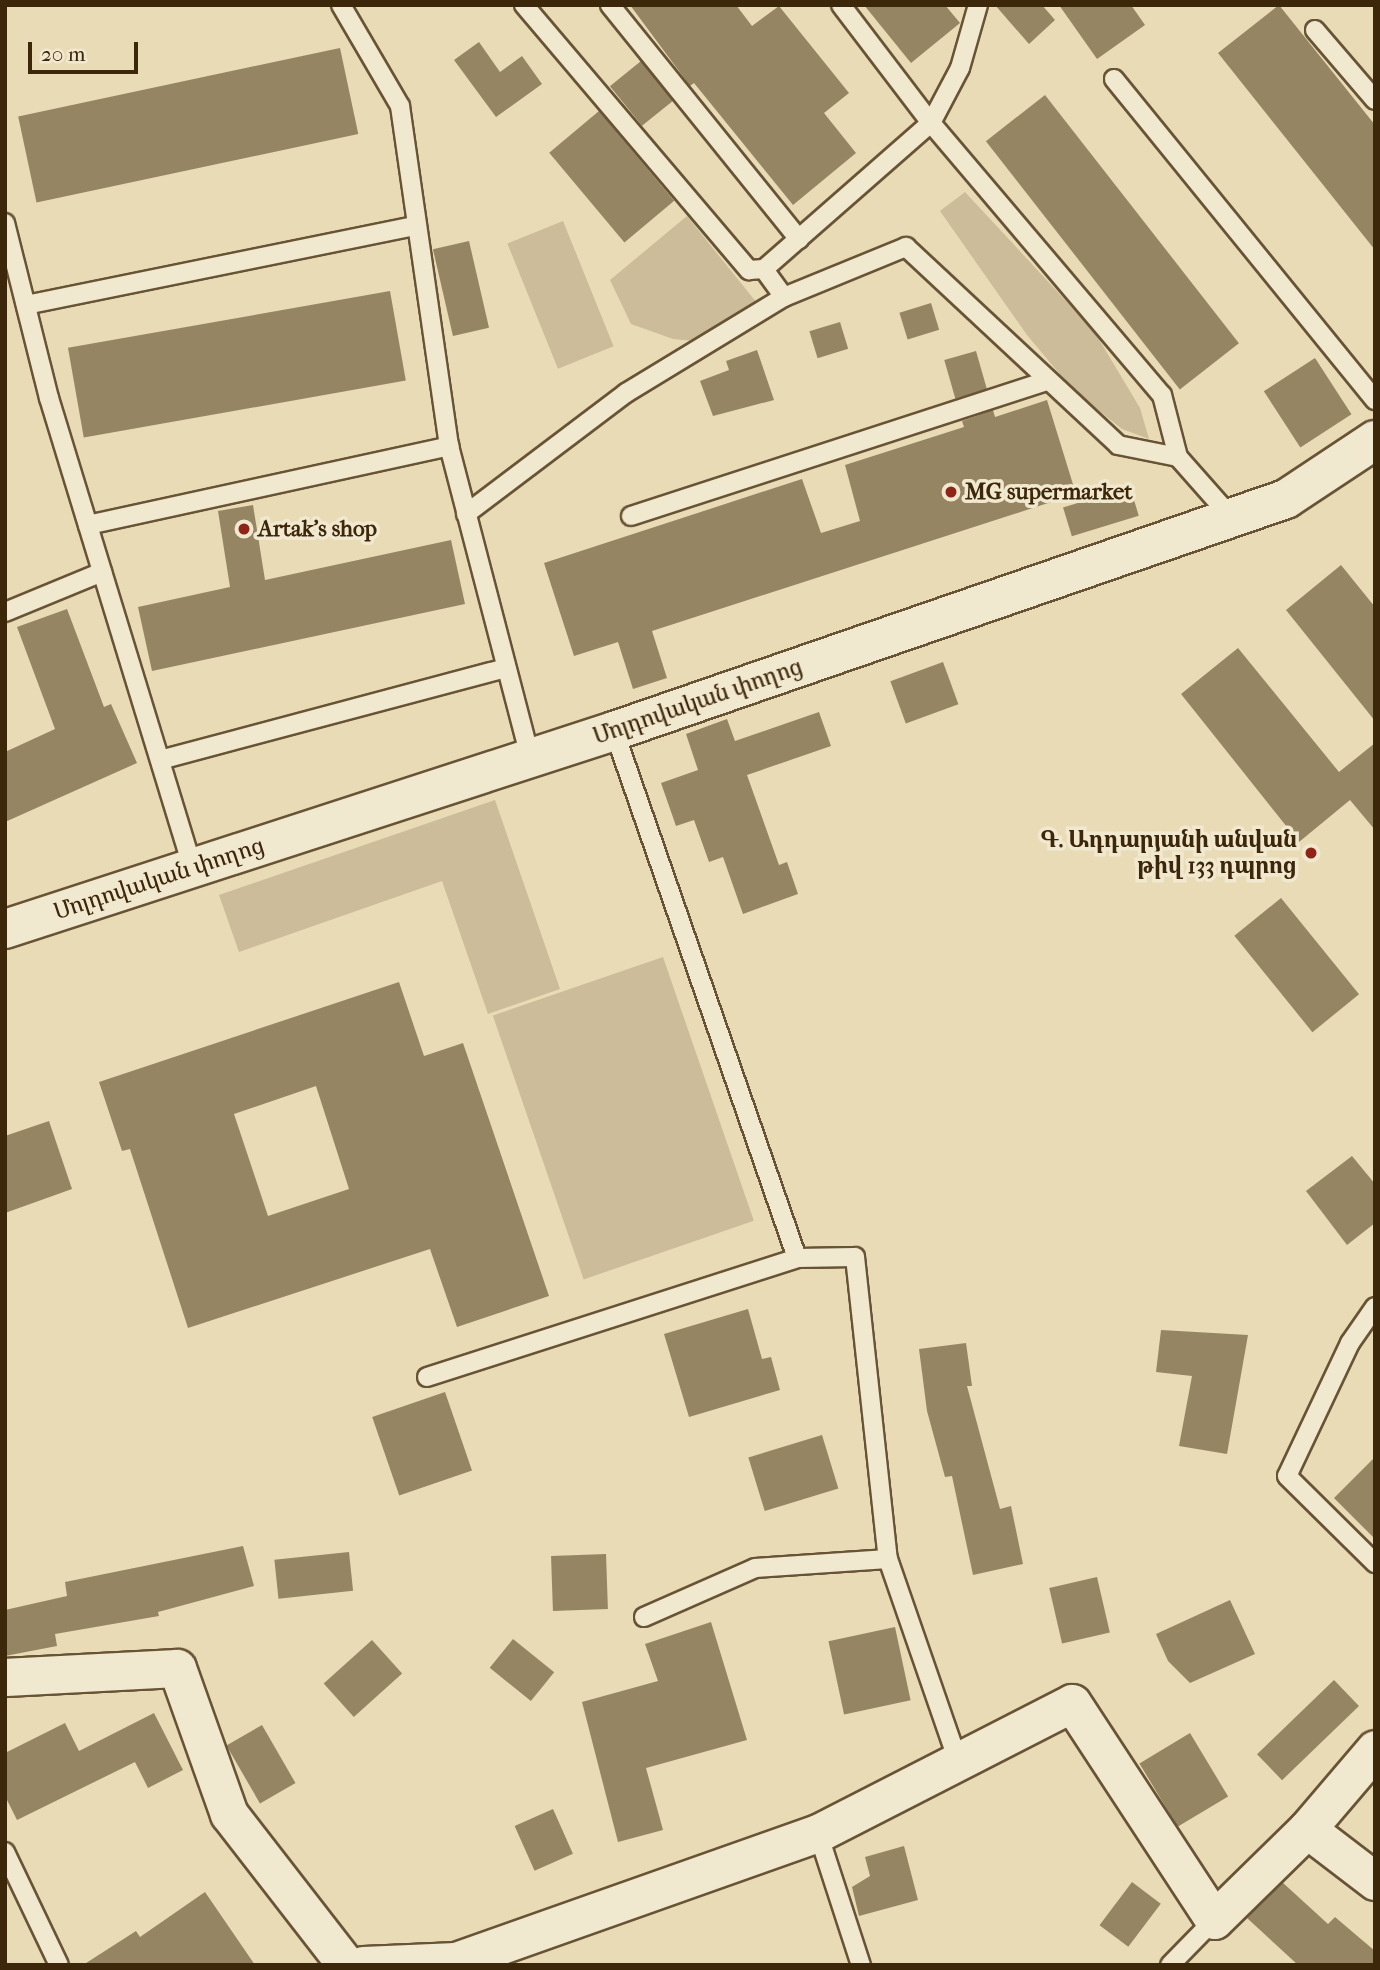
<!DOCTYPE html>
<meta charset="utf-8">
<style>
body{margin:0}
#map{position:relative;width:1380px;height:1970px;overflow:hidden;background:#e9dbb6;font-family:"IM FELL French Canon","Noto Serif Armenian",serif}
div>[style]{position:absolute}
.green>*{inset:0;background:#ccbc99;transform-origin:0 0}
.building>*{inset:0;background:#968563;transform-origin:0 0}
.roads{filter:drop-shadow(2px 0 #685435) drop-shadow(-2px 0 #685435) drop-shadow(0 2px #685435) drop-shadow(0 -2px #685435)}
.lane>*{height:18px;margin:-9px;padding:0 9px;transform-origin:9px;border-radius:9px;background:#f1e8d0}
.street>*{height:37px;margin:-18.5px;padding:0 18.5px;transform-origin:18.5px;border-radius:18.5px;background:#f1e8d0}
.secondary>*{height:38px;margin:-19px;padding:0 19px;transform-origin:19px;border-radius:19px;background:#f1e8d0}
.dots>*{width:19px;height:19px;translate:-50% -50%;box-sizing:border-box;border:4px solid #f1e8d0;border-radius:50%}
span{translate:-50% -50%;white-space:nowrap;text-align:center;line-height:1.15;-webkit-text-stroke:7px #f1e8d0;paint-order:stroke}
.poi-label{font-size:23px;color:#3d270a;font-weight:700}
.left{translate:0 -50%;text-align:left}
.right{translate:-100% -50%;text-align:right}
.street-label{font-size:23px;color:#3d270a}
.frame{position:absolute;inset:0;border:7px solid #3d270a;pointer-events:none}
.scale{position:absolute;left:28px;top:42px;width:110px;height:32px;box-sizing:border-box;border:4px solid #3d270a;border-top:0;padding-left:9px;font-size:21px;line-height:24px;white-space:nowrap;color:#3d270a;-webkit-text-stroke:5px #f1e8d0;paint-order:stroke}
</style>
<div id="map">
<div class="green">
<i style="clip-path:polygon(965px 192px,1094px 331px,1140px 408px,1149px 439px,1122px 429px,1074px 391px,1027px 335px,940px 211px)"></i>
<i style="clip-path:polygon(687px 216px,761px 308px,704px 342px,673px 339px,631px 324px,610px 280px)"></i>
<i style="left:563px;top:221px;width:135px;height:60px;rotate:68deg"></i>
<i style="clip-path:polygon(495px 800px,560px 989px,488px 1014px,442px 881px,239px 952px,219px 895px)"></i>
<i style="left:663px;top:957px;width:279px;height:180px;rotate:71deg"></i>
</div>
<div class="building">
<i style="clip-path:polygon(630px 5px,736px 5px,752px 26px,779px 6px,849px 93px,824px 113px,856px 153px,793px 205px,694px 83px,690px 86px)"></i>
<i style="clip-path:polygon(864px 5px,945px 5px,960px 23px,911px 63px)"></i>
<i style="clip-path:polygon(995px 5px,1042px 5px,1055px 20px,1029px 44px)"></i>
<i style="clip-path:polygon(1059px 5px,1131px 5px,1145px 25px,1097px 59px)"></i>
<i style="clip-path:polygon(1279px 5px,1375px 125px,1375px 250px,1218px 53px)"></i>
<i style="clip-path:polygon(479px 42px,500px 72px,522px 56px,542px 84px,496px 117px,454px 60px)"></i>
<i style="left:340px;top:48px;width:88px;height:329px;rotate:78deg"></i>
<i style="left:641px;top:61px;width:51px;height:40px;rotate:51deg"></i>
<i style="left:1045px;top:95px;width:315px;height:75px;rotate:52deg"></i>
<i style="left:599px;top:111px;width:117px;height:65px;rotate:50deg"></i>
<i style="left:469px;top:241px;width:89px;height:37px;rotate:77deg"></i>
<i style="left:390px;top:291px;width:91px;height:327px;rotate:80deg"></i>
<i style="left:931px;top:303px;width:28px;height:33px;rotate:73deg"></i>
<i style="left:840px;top:322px;width:28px;height:32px;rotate:73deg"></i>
<i style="clip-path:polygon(757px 350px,774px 400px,713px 416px,700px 381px,729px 370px,726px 361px)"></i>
<i style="left:976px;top:351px;width:40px;height:33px;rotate:74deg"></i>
<i style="left:1315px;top:358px;width:67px;height:61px;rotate:57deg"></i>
<i style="clip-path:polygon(1047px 400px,1076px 494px,652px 631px,667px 678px,633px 689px,618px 642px,574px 656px,544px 563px,802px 479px,821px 533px,860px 521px,845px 465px,964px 427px,962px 421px,993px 410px,995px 417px)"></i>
<i style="left:1130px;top:487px;width:30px;height:70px;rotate:73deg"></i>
<i style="clip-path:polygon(253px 505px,265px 580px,451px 540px,465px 604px,152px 671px,138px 607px,230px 587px,218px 511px)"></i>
<i style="clip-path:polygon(1341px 565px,1375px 607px,1375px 721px,1286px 610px)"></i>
<i style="clip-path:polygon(67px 609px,104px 707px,111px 704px,137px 763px,5px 822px,5px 752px,55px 729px,17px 627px)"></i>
<i style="clip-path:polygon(1238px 648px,1339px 772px,1375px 743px,1375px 830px,1350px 800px,1299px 842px,1181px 694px)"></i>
<i style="left:943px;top:662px;width:45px;height:56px;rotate:70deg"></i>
<i style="clip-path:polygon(819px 712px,831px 746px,747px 775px,779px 865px,787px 862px,798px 894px,743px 914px,723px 857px,709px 862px,694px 820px,676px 826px,661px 783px,698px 770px,686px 734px,727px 719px,735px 741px)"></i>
<i style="left:1281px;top:898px;width:124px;height:60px;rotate:51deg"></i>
<i style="clip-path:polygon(evenodd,399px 982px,424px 1056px,463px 1043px,549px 1296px,457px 1327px,430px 1249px,188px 1328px,130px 1149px,122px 1151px,99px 1082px,399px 982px,316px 1086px,349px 1189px,268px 1216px,234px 1114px,316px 1086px)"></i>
<i style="clip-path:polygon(49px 1121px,72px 1189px,5px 1213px,5px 1136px)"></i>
<i style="clip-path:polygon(1352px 1156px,1375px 1184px,1375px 1223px,1347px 1245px,1306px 1191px)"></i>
<i style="clip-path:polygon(748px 1309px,762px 1359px,771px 1357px,780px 1390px,689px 1417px,664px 1334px)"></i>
<i style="clip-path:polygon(1161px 1330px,1248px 1335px,1227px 1454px,1179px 1446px,1192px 1376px,1156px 1372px)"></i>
<i style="clip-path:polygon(966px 1343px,972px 1386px,967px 1386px,1000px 1509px,1011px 1506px,1023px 1564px,973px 1575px,952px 1476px,945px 1477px,927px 1411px,919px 1349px)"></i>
<i style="left:445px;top:1392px;width:83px;height:77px;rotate:71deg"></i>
<i style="left:822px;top:1435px;width:56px;height:77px;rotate:73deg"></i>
<i style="clip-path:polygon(1375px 1457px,1375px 1539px,1334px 1498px)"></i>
<i style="clip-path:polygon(243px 1546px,254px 1586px,158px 1612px,159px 1616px,55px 1634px,57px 1646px,5px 1656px,5px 1610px,67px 1596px,65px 1582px)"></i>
<i style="left:349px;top:1552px;width:39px;height:75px;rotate:84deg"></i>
<i style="left:606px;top:1554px;width:55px;height:55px;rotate:88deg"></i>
<i style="left:1097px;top:1577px;width:57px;height:49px;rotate:77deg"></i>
<i style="clip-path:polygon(1230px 1600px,1255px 1654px,1190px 1683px,1168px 1661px,1156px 1634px)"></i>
<i style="clip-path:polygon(711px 1622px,747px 1740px,646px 1768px,663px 1830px,618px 1842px,582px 1702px,658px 1681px,645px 1644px)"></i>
<i style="left:895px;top:1627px;width:75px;height:68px;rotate:78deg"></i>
<i style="left:513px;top:1639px;width:53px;height:37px;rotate:39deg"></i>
<i style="left:372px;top:1640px;width:45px;height:65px;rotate:48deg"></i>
<i style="left:1334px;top:1680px;width:36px;height:107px;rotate:46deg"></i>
<i style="clip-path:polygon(154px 1713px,183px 1770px,148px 1788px,135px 1762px,17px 1820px,5px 1796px,5px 1753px,65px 1723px,79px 1751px)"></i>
<i style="left:262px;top:1725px;width:67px;height:41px;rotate:60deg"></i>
<i style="left:1190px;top:1733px;width:74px;height:59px;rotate:59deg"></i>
<i style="left:553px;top:1809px;width:49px;height:42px;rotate:66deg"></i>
<i style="clip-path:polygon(904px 1846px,918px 1900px,859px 1916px,852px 1887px,870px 1876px,865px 1857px)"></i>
<i style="left:1132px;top:1882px;width:36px;height:54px;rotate:37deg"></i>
<i style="clip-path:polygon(1282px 1882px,1328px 1924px,1335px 1917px,1375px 1951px,1375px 1965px,1298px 1965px,1247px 1918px)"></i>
<i style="clip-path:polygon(205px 1892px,255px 1965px,83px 1965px,136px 1931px,140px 1937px)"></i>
</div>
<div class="roads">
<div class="lane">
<i style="left:341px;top:5px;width:117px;rotate:59.7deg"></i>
<i style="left:400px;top:106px;width:344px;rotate:81.8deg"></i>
<i style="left:449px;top:446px;width:322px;rotate:75.4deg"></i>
<i style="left:524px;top:5px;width:348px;rotate:49.7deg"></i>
<i style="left:749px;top:270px;width:15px;rotate:-4deg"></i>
<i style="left:610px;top:5px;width:301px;rotate:51.1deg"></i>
<i style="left:841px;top:5px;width:148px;rotate:52.7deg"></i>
<i style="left:931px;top:123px;width:357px;rotate:49.7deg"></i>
<i style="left:1162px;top:395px;width:64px;rotate:75.5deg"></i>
<i style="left:1315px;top:30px;width:92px;rotate:49.4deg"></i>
<i style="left:1114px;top:79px;width:414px;rotate:50.9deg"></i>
<i style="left:5px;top:223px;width:180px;rotate:75.9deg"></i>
<i style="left:49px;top:398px;width:492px;rotate:73deg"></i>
<i style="left:784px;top:297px;width:132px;rotate:-22.3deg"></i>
<i style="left:906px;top:247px;width:290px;rotate:43deg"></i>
<i style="left:1118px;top:445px;width:61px;rotate:11.3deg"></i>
<i style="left:1178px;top:457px;width:81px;rotate:48.5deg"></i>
<i style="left:26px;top:305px;width:398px;rotate:-11.5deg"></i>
<i style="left:466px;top:514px;width:201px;rotate:-37.1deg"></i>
<i style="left:626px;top:393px;width:185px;rotate:-31.3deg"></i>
<i style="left:784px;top:297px;width:34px;rotate:-126deg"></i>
<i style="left:764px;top:269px;width:222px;rotate:-41.2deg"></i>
<i style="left:931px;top:123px;width:62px;rotate:-62.2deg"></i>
<i style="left:960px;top:68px;width:66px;rotate:-74.1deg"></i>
<i style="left:631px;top:516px;width:434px;rotate:-18deg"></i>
<i style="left:88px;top:525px;width:370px;rotate:-12.3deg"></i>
<i style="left:5px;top:612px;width:105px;rotate:-22.4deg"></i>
<i style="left:614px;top:731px;width:558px;rotate:70.85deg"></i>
<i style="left:160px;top:760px;width:358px;rotate:-14.9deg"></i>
<i style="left:1375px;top:1307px;width:44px;rotate:124.8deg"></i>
<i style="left:1350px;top:1343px;width:147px;rotate:115.3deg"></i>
<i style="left:1287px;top:1476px;width:124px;rotate:44.7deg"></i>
<i style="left:427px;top:1377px;width:389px;rotate:-17.8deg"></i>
<i style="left:797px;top:1258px;width:58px;rotate:-1deg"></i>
<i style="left:855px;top:1257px;width:304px;rotate:83.8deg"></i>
<i style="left:888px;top:1559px;width:214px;rotate:70.9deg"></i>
<i style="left:644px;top:1617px;width:121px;rotate:-23.8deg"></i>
<i style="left:755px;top:1568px;width:133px;rotate:-3.9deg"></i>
<i style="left:818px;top:1833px;width:139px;rotate:72deg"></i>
<i style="left:5px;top:1852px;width:125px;rotate:64.5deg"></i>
<i style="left:1170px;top:1965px;width:63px;rotate:-45.6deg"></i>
</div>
<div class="street">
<i style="left:5px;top:1677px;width:172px;rotate:-3deg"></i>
<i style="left:177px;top:1668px;width:155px;rotate:70.4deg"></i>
<i style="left:229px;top:1814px;width:191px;rotate:52.2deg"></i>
<i style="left:1307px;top:1829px;width:105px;rotate:-49.6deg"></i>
<i style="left:363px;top:1965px;width:93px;rotate:-2.5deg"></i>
<i style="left:456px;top:1961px;width:384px;rotate:-19.5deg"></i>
<i style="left:818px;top:1833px;width:285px;rotate:-27.1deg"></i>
<i style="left:1072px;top:1703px;width:259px;rotate:56.8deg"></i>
<i style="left:1214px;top:1920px;width:130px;rotate:-44.4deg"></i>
<i style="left:1307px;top:1829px;width:86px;rotate:37.4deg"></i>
</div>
<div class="secondary">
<i style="left:5px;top:929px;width:640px;rotate:-18.01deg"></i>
<i style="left:614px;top:731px;width:711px;rotate:-19.05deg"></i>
<i style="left:1286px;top:499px;width:107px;rotate:-33.5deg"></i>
</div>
</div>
<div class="dots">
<i style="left:951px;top:492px;background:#8f2418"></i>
<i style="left:244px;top:529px;background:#8f2418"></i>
<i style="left:1311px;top:853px;background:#8f2418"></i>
</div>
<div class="poi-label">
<span class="left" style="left:965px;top:492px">MG supermarket</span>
<span class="left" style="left:258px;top:529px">Artak's shop</span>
<span class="right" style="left:1297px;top:853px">Գ. Ադդարյանի անվան<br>թիվ 133 դպրոց</span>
</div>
<div class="street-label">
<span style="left:698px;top:702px;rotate:-19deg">Մոլդովական փողոց</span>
<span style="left:159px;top:879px;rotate:-18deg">Մոլդովական փողոց</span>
</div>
<div class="frame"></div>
<div class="scale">20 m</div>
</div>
